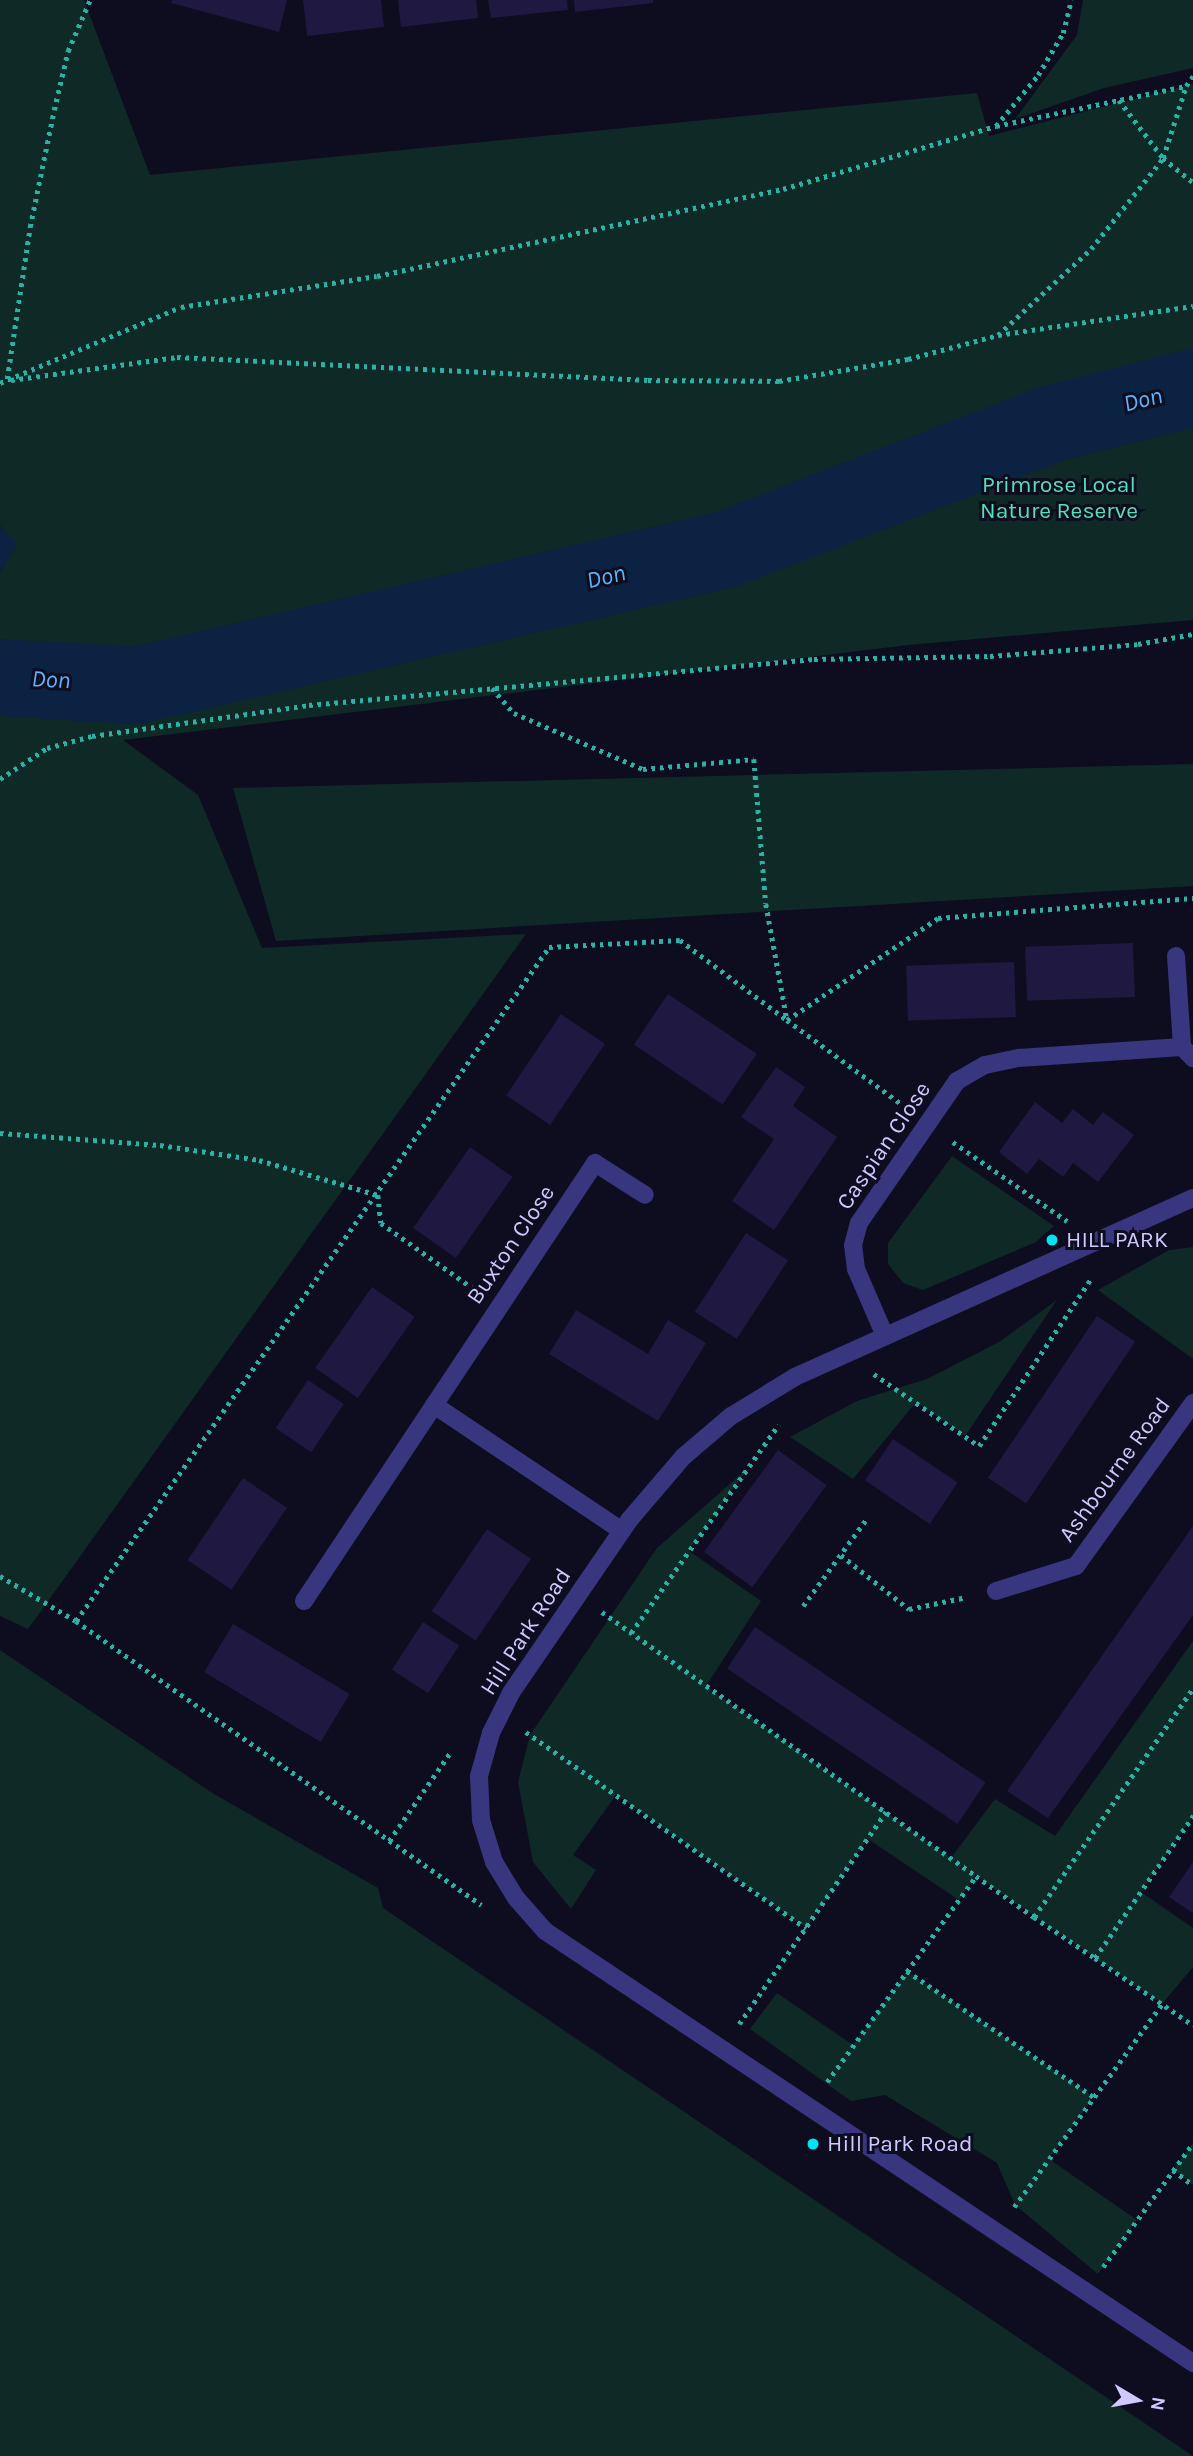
<!DOCTYPE html>
<style>
body{margin:0}
#map{position:relative;width:1193px;height:2456px;overflow:hidden;background:#0e0c1f;font-family:Karla,sans-serif}
div>[style]{position:absolute}
.green>*{inset:0;background:#0f2927}
.water>*{inset:0;background:#0b2243}
.river>*{height:77px;margin:-38.5px;padding:0 38.5px;transform-origin:38.5px;border-radius:38.5px;background:#0b2243}
.building>*{inset:0;background:#1f1840;transform-origin:0 0}
.path>*{height:4.5px;margin-top:-2.25px;transform-origin:0;background:repeating-linear-gradient(90deg,#2bb1a5 0 3.5px,transparent 0 8.5px)}
.street>*{height:18px;margin:-9px;padding:0 9px;transform-origin:9px;border-radius:9px;background:#37367e}
.dots>*{width:19px;height:19px;translate:-50% -50%;box-sizing:border-box;border:4px solid #0e0c1f;border-radius:50%}
span{translate:-50% -50%;white-space:nowrap;text-align:center;line-height:1.15;-webkit-text-stroke:6px #0e0c1f;paint-order:stroke}
.park-label{font-size:23px;color:#54e0b9}
.street-label{font-size:23px;color:#cec9ff}
.poi-label{font-size:23px;color:#cec9ff}
.left{translate:0 -50%;text-align:left}
.water-label{font-size:24px;color:#57b6ff;font-style:italic}
.north{position:absolute;left:1102px;top:2365px;width:70px;height:70px;-webkit-text-stroke:5px #0e0c1f;paint-order:stroke;rotate:100deg;font-size:19px;font-weight:700;line-height:28px;text-align:center;color:#cec9ff}
.north::after{content:'';display:block;margin:auto;width:24px;height:32px;background:#cec9ff;clip-path:polygon(50% 0,100% 100%,50% 72%,0 100%)}
</style>
<div id="map">
<div class="green">
<i style="clip-path:polygon(0 0,84px 0,150px 175px,977px 93px,989px 136px,1193px 84px,1193px 620px,908px 645px,123px 740px,198px 795px,262px 948px,526px 934px,28px 1629px,0 1616px,0 572px,16px 545px,0 526px)"></i>
<i style="clip-path:polygon(1083px 0,1193px 0,1193px 68px,1104px 88px,1015px 119px,1077px 35px)"></i>
<i style="clip-path:polygon(1193px 764px,1193px 886px,276px 941px,233px 788px)"></i>
<i style="clip-path:polygon(952px 1156px,1054px 1226px,1036px 1242px,923px 1290px,903px 1283px,888px 1264px,888px 1243px)"></i>
<i style="clip-path:polygon(1193px 1247px,1193px 1359px,1098px 1290px,1169px 1250px)"></i>
<i style="clip-path:polygon(1057px 1300px,965px 1436px,916px 1402px,853px 1479px,790px 1437px,857px 1401px,927px 1379px,999px 1342px)"></i>
<i style="clip-path:polygon(748px 1468px,689px 1551px,761px 1601px,706px 1686px,951px 1858px,995px 1799px,1055px 1836px,1193px 1641px,1193px 1816px,1141px 1892px,1193px 1928px,1193px 1967px,1162px 2004px,976px 1876px,959px 1900px,868px 1839px,806px 1928px,616px 1795px,573px 1855px,596px 1870px,571px 1909px,533px 1862px,518px 1782px,530px 1735px,657px 1548px)"></i>
<i style="clip-path:polygon(0 1650px,214px 1794px,378px 1888px,383px 1908px,1193px 2456px,0 2456px)"></i>
<i style="clip-path:polygon(907px 1971px,1094px 2097px,1049px 2159px,1137px 2220px,1098px 2274px,1015px 2205px,997px 2163px,885px 2095px,851px 2101px,750px 2029px,777px 1993px,853px 2045px)"></i>
<i style="clip-path:polygon(1193px 2143px,1193px 2185px,1173px 2170px)"></i>
</div>
<div class="water">
<i style="clip-path:polygon(0 526px,17px 545px,0 572px)"></i>
</div>
<div class="river">
<i style="left:0;top:677px;width:135px;rotate:3.4deg"></i>
<i style="left:135px;top:685px;width:605px;rotate:-12.98deg"></i>
<i style="left:725px;top:549px;width:350px;rotate:-21.1deg"></i>
<i style="left:1052px;top:423px;width:146px;rotate:-14.3deg"></i>
</div>
<div class="building">
<i style="clip-path:polygon(172px 0,287px 0,279px 32px,171px 3px)"></i>
<i style="clip-path:polygon(303px 0,381px 0,384px 27px,307px 36px)"></i>
<i style="clip-path:polygon(398px 0,476px 0,478px 18px,401px 27px)"></i>
<i style="clip-path:polygon(488px 0,567px 0,568px 10px,491px 18px)"></i>
<i style="clip-path:polygon(574px 0,653px 0,653px 3px,575px 12px)"></i>
<i style="left:1133px;top:943px;width:54px;height:108px;rotate:88deg"></i>
<i style="left:1014px;top:962px;width:55px;height:108px;rotate:88deg"></i>
<i style="left:668px;top:994px;width:107px;height:61px;rotate:34deg"></i>
<i style="left:561px;top:1014px;width:53px;height:98px;rotate:34deg"></i>
<i style="clip-path:polygon(776px 1067px,805px 1087px,793px 1106px,837px 1137px,774px 1230px,732px 1201px,774px 1139px,741px 1117px)"></i>
<i style="clip-path:polygon(1035px 1102px,1062px 1123px,1073px 1109px,1093px 1125px,1103px 1112px,1134px 1135px,1098px 1182px,1073px 1163px,1063px 1177px,1039px 1159px,1027px 1174px,999px 1152px)"></i>
<i style="left:470px;top:1147px;width:52px;height:99px;rotate:35deg"></i>
<i style="left:746px;top:1233px;width:50px;height:94px;rotate:33deg"></i>
<i style="left:372px;top:1287px;width:52px;height:99px;rotate:35deg"></i>
<i style="clip-path:polygon(576px 1310px,648px 1354px,668px 1320px,706px 1343px,658px 1421px,549px 1354px)"></i>
<i style="left:1097px;top:1316px;width:46px;height:195px;rotate:34deg"></i>
<i style="left:308px;top:1380px;width:43px;height:58px;rotate:34deg"></i>
<i style="left:893px;top:1439px;width:78px;height:50px;rotate:34deg"></i>
<i style="left:778px;top:1450px;width:60px;height:126px;rotate:36deg"></i>
<i style="left:243px;top:1478px;width:53px;height:99px;rotate:34deg"></i>
<i style="clip-path:polygon(1193px 1526px,1193px 1615px,1048px 1818px,1007px 1791px)"></i>
<i style="left:487px;top:1529px;width:53px;height:99px;rotate:34deg"></i>
<i style="left:423px;top:1622px;width:43px;height:57px;rotate:33deg"></i>
<i style="left:233px;top:1624px;width:136px;height:56px;rotate:31deg"></i>
<i style="left:755px;top:1627px;width:278px;height:50px;rotate:34deg"></i>
<i style="clip-path:polygon(1193px 1862px,1193px 1913px,1169px 1897px)"></i>
</div>
<div class="path">
<i style="left:1119px;top:100px;width:73px;rotate:52.8deg"></i>
<i style="left:1163px;top:158px;width:38px;rotate:39deg"></i>
<i style="left:996px;top:126px;width:66px;rotate:-50.5deg"></i>
<i style="left:1038px;top:75px;width:49px;rotate:-59.2deg"></i>
<i style="left:1063px;top:33px;width:34px;rotate:-76deg"></i>
<i style="left:998px;top:335px;width:127px;rotate:-42.8deg"></i>
<i style="left:1091px;top:249px;width:116px;rotate:-51.6deg"></i>
<i style="left:1163px;top:158px;width:76px;rotate:-72.3deg"></i>
<i style="left:1186px;top:86px;width:12px;rotate:-55deg"></i>
<i style="left:7px;top:379px;width:154px;rotate:-81.4deg"></i>
<i style="left:30px;top:227px;width:119px;rotate:-78.4deg"></i>
<i style="left:54px;top:110px;width:61px;rotate:-76.7deg"></i>
<i style="left:68px;top:51px;width:56px;rotate:-66.7deg"></i>
<i style="left:11px;top:380px;width:168px;rotate:-7.9deg"></i>
<i style="left:177px;top:357px;width:472px;rotate:2.8deg"></i>
<i style="left:648px;top:380px;width:131px;rotate:0.4deg"></i>
<i style="left:779px;top:381px;width:131px;rotate:-9.7deg"></i>
<i style="left:908px;top:359px;width:93px;rotate:-14.9deg"></i>
<i style="left:998px;top:335px;width:197px;rotate:-8.5deg"></i>
<i style="left:0;top:383px;width:196px;rotate:-22.8deg"></i>
<i style="left:181px;top:307px;width:198px;rotate:-9deg"></i>
<i style="left:377px;top:276px;width:415px;rotate:-12.1deg"></i>
<i style="left:783px;top:189px;width:222px;rotate:-16.5deg"></i>
<i style="left:996px;top:126px;width:194px;rotate:-11.9deg"></i>
<i style="left:492px;top:688px;width:33px;rotate:49deg"></i>
<i style="left:514px;top:713px;width:141px;rotate:23.5deg"></i>
<i style="left:643px;top:769px;width:111px;rotate:-5.1deg"></i>
<i style="left:754px;top:759px;width:145px;rotate:85.3deg"></i>
<i style="left:766px;top:904px;width:118px;rotate:79.7deg"></i>
<i style="left:787px;top:1020px;width:145px;rotate:36.3deg"></i>
<i style="left:0;top:779px;width:56px;rotate:-33.4deg"></i>
<i style="left:47px;top:748px;width:47px;rotate:-14.9deg"></i>
<i style="left:92px;top:736px;width:219px;rotate:-8.1deg"></i>
<i style="left:309px;top:705px;width:507px;rotate:-5.2deg"></i>
<i style="left:814px;top:659px;width:176px;rotate:-1deg"></i>
<i style="left:990px;top:656px;width:148px;rotate:-4.6deg"></i>
<i style="left:1138px;top:644px;width:56px;rotate:-10.3deg"></i>
<i style="left:0;top:1133px;width:160px;rotate:4.3deg"></i>
<i style="left:160px;top:1145px;width:100px;rotate:8.6deg"></i>
<i style="left:259px;top:1160px;width:124px;rotate:16.4deg"></i>
<i style="left:378px;top:1195px;width:28px;rotate:84deg"></i>
<i style="left:381px;top:1223px;width:114px;rotate:35.4deg"></i>
<i style="left:953px;top:1142px;width:139px;rotate:34.7deg"></i>
<i style="left:874px;top:1374px;width:127px;rotate:34.4deg"></i>
<i style="left:979px;top:1446px;width:201px;rotate:-56.2deg"></i>
<i style="left:841px;top:1555px;width:87px;rotate:38.5deg"></i>
<i style="left:909px;top:1609px;width:59px;rotate:-11.7deg"></i>
<i style="left:0;top:1576px;width:88px;rotate:30.6deg"></i>
<i style="left:76px;top:1621px;width:495px;rotate:35deg"></i>
<i style="left:803px;top:1606px;width:110px;rotate:-53.9deg"></i>
<i style="left:602px;top:1612px;width:458px;rotate:35.2deg"></i>
<i style="left:76px;top:1621px;width:823px;rotate:-54.94deg"></i>
<i style="left:549px;top:947px;width:131px;rotate:-3.1deg"></i>
<i style="left:680px;top:940px;width:134px;rotate:36.8deg"></i>
<i style="left:787px;top:1020px;width:182px;rotate:-34deg"></i>
<i style="left:938px;top:918px;width:256px;rotate:-4.5deg"></i>
<i style="left:631px;top:1633px;width:255px;rotate:-54.7deg"></i>
<i style="left:526px;top:1732px;width:342px;rotate:35deg"></i>
<i style="left:389px;top:1841px;width:107px;rotate:-55.3deg"></i>
<i style="left:1034px;top:1917px;width:73px;rotate:33.9deg"></i>
<i style="left:1095px;top:1958px;width:173px;rotate:-55.4deg"></i>
<i style="left:1095px;top:1958px;width:119px;rotate:34.4deg"></i>
<i style="left:907px;top:1971px;width:225px;rotate:34deg"></i>
<i style="left:739px;top:2024px;width:258px;rotate:-55.3deg"></i>
<i style="left:827px;top:2082px;width:254px;rotate:-54.1deg"></i>
<i style="left:976px;top:1876px;width:71px;rotate:35.3deg"></i>
<i style="left:1034px;top:1917px;width:279px;rotate:-55.2deg"></i>
<i style="left:1173px;top:2170px;width:25px;rotate:37deg"></i>
<i style="left:1014px;top:2207px;width:251px;rotate:-53.9deg"></i>
<i style="left:1103px;top:2267px;width:153px;rotate:-54deg"></i>
</div>
<div class="street">
<i style="left:1176px;top:956px;width:91px;rotate:86.2deg"></i>
<i style="left:1182px;top:1047px;width:16px;rotate:45deg"></i>
<i style="left:1193px;top:1198px;width:436px;rotate:155.8deg"></i>
<i style="left:795px;top:1377px;width:75px;rotate:148.6deg"></i>
<i style="left:731px;top:1416px;width:63px;rotate:139.5deg"></i>
<i style="left:683px;top:1457px;width:82px;rotate:130.5deg"></i>
<i style="left:630px;top:1519px;width:211px;rotate:124.4deg"></i>
<i style="left:511px;top:1693px;width:45px;rotate:116.6deg"></i>
<i style="left:491px;top:1733px;width:45px;rotate:105.6deg"></i>
<i style="left:479px;top:1776px;width:44px;rotate:87.4deg"></i>
<i style="left:481px;top:1820px;width:44px;rotate:72.8deg"></i>
<i style="left:494px;top:1862px;width:42px;rotate:58.6deg"></i>
<i style="left:516px;top:1898px;width:44px;rotate:48.7deg"></i>
<i style="left:545px;top:1931px;width:779px;rotate:33.69deg"></i>
<i style="left:885px;top:1336px;width:73px;rotate:-113.4deg"></i>
<i style="left:856px;top:1269px;width:24px;rotate:-97deg"></i>
<i style="left:853px;top:1245px;width:23px;rotate:-75deg"></i>
<i style="left:859px;top:1223px;width:173px;rotate:-55.4deg"></i>
<i style="left:957px;top:1081px;width:32px;rotate:-30deg"></i>
<i style="left:985px;top:1065px;width:35px;rotate:-12deg"></i>
<i style="left:1019px;top:1058px;width:163px;rotate:-3.9deg"></i>
<i style="left:434px;top:1405px;width:226px;rotate:33.8deg"></i>
<i style="left:996px;top:1591px;width:84px;rotate:-17.4deg"></i>
<i style="left:1076px;top:1566px;width:201px;rotate:-54.3deg"></i>
<i style="left:304px;top:1601px;width:526px;rotate:-56.4deg"></i>
<i style="left:595px;top:1163px;width:59px;rotate:32.6deg"></i>
</div>
<div class="dots">
<i style="left:1052px;top:1240px;background:#00e3f4"></i>
<i style="left:813px;top:2144px;background:#00e3f4"></i>
</div>
<div class="park-label">
<span style="left:1059px;top:498px">Primrose Local<br>Nature Reserve</span>
</div>
<div class="street-label">
<span style="left:884px;top:1146px;rotate:-56deg">Caspian Close</span>
<span style="left:511px;top:1245px;rotate:-56deg">Buxton Close</span>
<span style="left:1115px;top:1470px;rotate:-54deg">Ashbourne Road</span>
<span style="left:526px;top:1632px;rotate:-57deg">Hill Park Road</span>
</div>
<div class="poi-label">
<span class="left" style="left:1066px;top:1240px">HILL PARK</span>
<span class="left" style="left:827px;top:2144px">Hill Park Road</span>
</div>
<div class="water-label">
<span style="left:1143px;top:400px;rotate:-14deg">Don</span>
<span style="left:606px;top:577px;rotate:-13deg">Don</span>
<span style="left:51px;top:680px;rotate:3deg">Don</span>
</div>
<div class="north">N</div>
</div>
